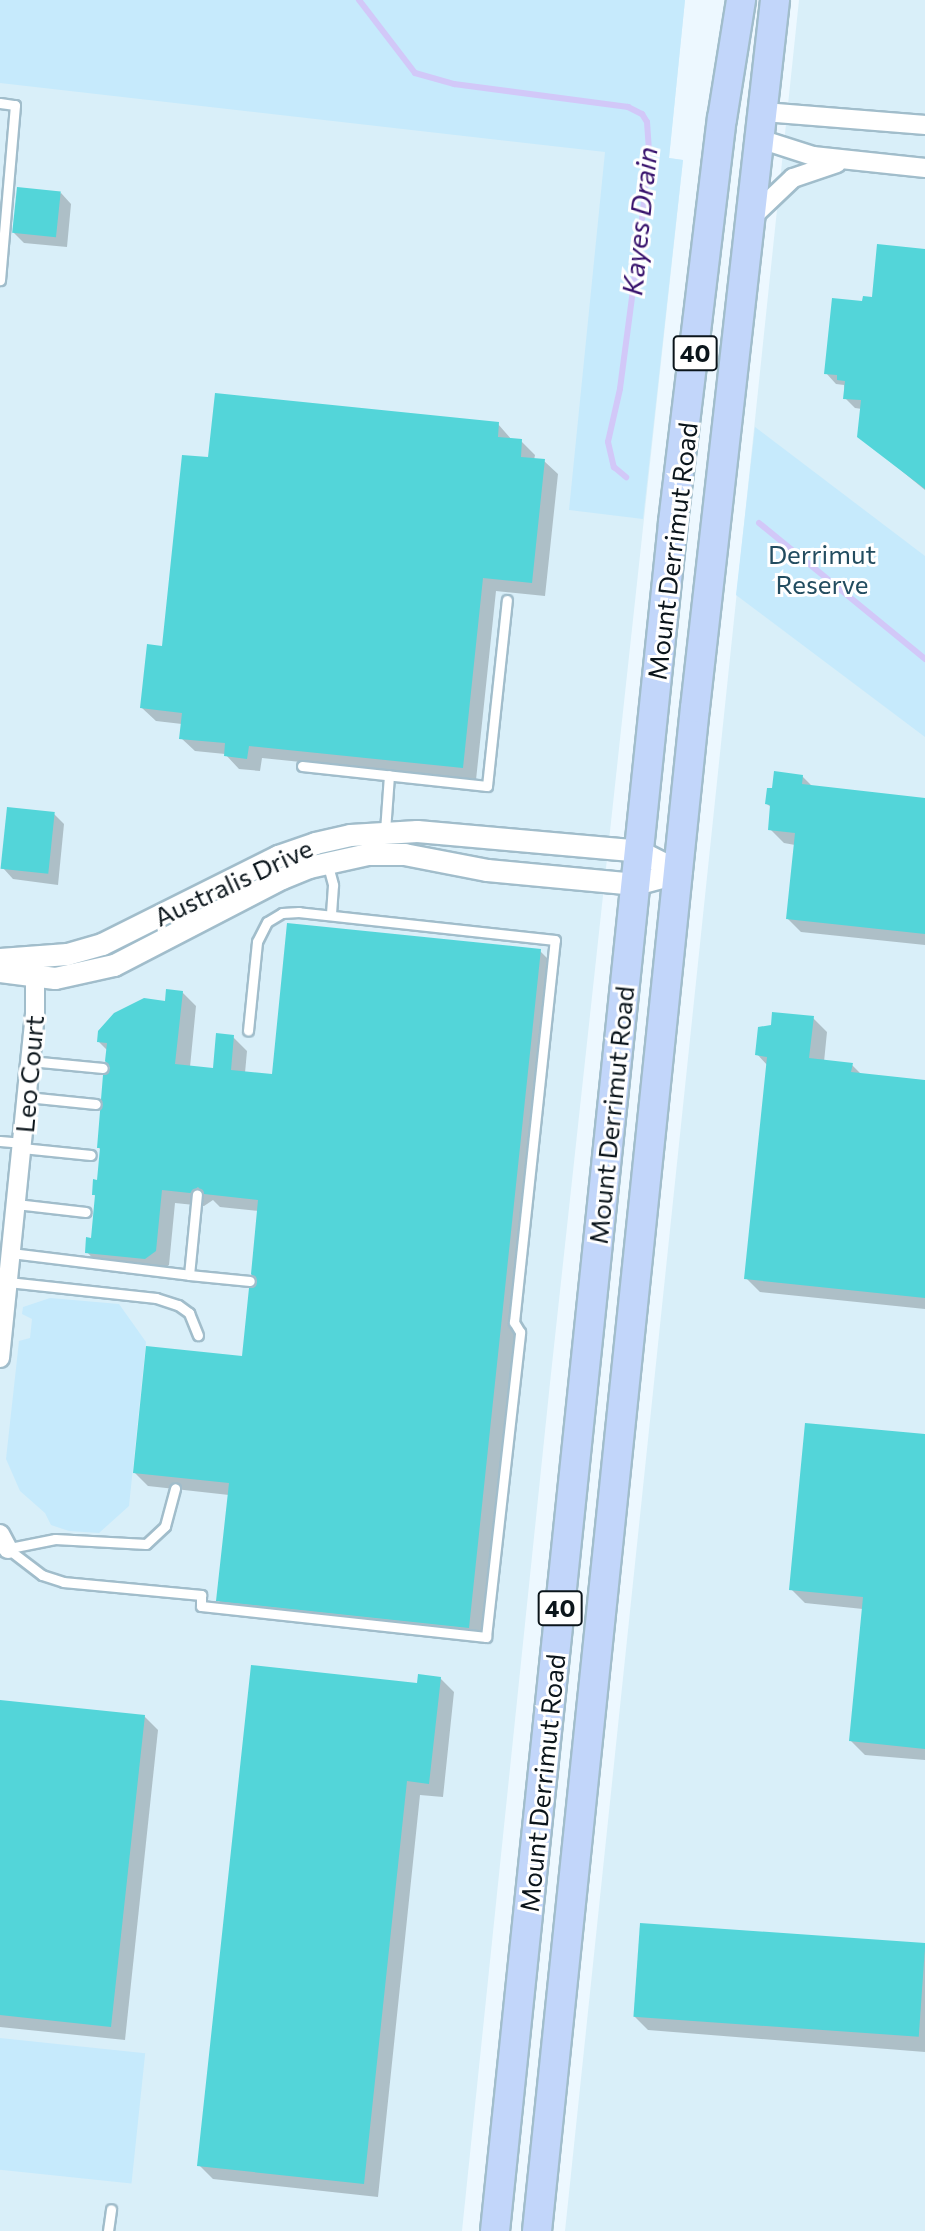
<!DOCTYPE html>
<style>
body{margin:0}
#map{position:relative;width:925px;height:2231px;overflow:hidden;background:#edf8ff;font-family:Commissioner,sans-serif}
div>[style]{position:absolute}
.built>*{inset:0;background:#d9eff9}
.green>*{inset:0;background:#c6eafc;transform-origin:0 0}
.shadow>*{inset:0;background:#0003}
.stream>*{height:6px;margin:-3px;padding:0 3px;transform-origin:3px;border-radius:3px;background:#d2c8f8}
.building>*{inset:0;background:#53d5d9;transform-origin:0 0}
.roads{filter:drop-shadow(2px 0 #a1bdcb) drop-shadow(-2px 0 #a1bdcb) drop-shadow(0 2px #a1bdcb) drop-shadow(0 -2px #a1bdcb)}
.service>*{height:9px;margin:-4.5px;padding:0 4.5px;transform-origin:4.5px;border-radius:4.5px;background:#fff}
.minor>*{height:18px;margin:-9px;padding:0 9px;transform-origin:9px;border-radius:9px;background:#fff}
.tertiary>*{height:21px;margin:-10.5px;padding:0 10.5px;transform-origin:10.5px;border-radius:10.5px;background:#fff}
.primary>*{height:28px;margin:-14px;padding:0 14px;transform-origin:14px;border-radius:14px;background:#c2d6fa}
span{translate:-50% -50%;white-space:nowrap;text-align:center;line-height:1.15;-webkit-text-stroke:6px #fff;paint-order:stroke}
.shield-label span{padding:2px 5px;background:#fff;border:2px solid;border-radius:5px;-webkit-text-stroke-width:0}
.shield-label{font-size:24px;color:#0b151b;font-weight:700}
.street-label{font-size:26px;color:#0b151b}
.park-label{font-size:26px;color:#234d60}
.water-label{font-size:28px;color:#37116c;font-style:italic}
</style>
<div id="map">
<div class="built">
<i style="clip-path:polygon(0 0,685px 0,669px 158px,683px 160px,550px 1383px,462px 2231px,0 2231px)"></i>
<i style="clip-path:polygon(799px 0,925px 0,925px 2231px,565px 2231px)"></i>
</div>
<div class="green">
<i style="clip-path:polygon(0 0,685px 0,669px 158px,683px 160px,643px 519px,569px 510px,605px 152px,0 83px)"></i>
<i style="clip-path:polygon(755px 427px,925px 556px,925px 737px,736px 595px)"></i>
<i style="clip-path:polygon(50px 1298px,119px 1304px,146px 1342px,129px 1506px,99px 1533px,69px 1531px,51px 1525px,45px 1513px,20px 1491px,6px 1459px,19px 1341px,30px 1338px,32px 1319px,22px 1314px,23px 1307px)"></i>
<i style="left:0;top:2038px;width:146px;height:131px;rotate:6deg"></i>
</div>
<div class="shadow">
<i style="clip-path:polygon(61px 193px,71px 204px,67px 247px,24px 243px,14px 233px)"></i>
<i style="clip-path:polygon(925px 251px,925px 490px,859px 436px,862px 409px,855px 408px,845px 398px,844px 385px,836px 384px,826px 373px,864px 303px,873px 299px)"></i>
<i style="clip-path:polygon(498px 424px,512px 440px,521px 441px,535px 455px,534px 460px,544px 461px,558px 474px,545px 596px,496px 591px,476px 780px,262px 758px,260px 771px,239px 769px,225px 754px,195px 751px,181px 738px,182px 724px,156px 721px,142px 708px,164px 647px,210px 459px)"></i>
<i style="clip-path:polygon(802px 776px,813px 787px,925px 799px,925px 945px,801px 932px,787px 918px,795px 845px,784px 843px,770px 829px,772px 808px,767px 804px)"></i>
<i style="clip-path:polygon(54px 814px,64px 824px,58px 885px,13px 879px,3px 868px)"></i>
<i style="clip-path:polygon(540px 951px,554px 965px,483px 1641px,232px 1614px,218px 1600px,229px 1495px,148px 1486px,135px 1473px,244px 1358px,259px 1283px,259px 1211px,220px 1207px,213px 1200px,204px 1206px,175px 1203px,169px 1265px,159px 1272px,100px 1266px,87px 1252px,93px 1240px,97px 1197px,93px 1194px,99px 1182px,102px 1151px,98px 1147px,112px 1068px,108px 1051px,99px 1042px,182px 992px,196px 1006px,190px 1067px,214px 1070px,233px 1037px,247px 1051px,245px 1073px,273px 1076px)"></i>
<i style="clip-path:polygon(813px 1018px,827px 1032px,824px 1062px,852px 1065px,862px 1075px,925px 1082px,925px 1309px,760px 1292px,746px 1278px,768px 1066px,757px 1054px)"></i>
<i style="clip-path:polygon(925px 1436px,925px 1760px,865px 1755px,851px 1741px,863px 1609px,805px 1603px,791px 1589px)"></i>
<i style="clip-path:polygon(440px 1678px,454px 1692px,443px 1797px,420px 1795px,378px 2197px,213px 2179px,199px 2165px,419px 1685px)"></i>
<i style="clip-path:polygon(0 1702px,144px 1716px,158px 1730px,125px 2040px,0 2027px)"></i>
<i style="clip-path:polygon(925px 1947px,925px 2052px,648px 2030px,634px 2016px)"></i>
</div>
<div class="stream">
<i style="left:359px;top:0;width:92px;rotate:52.5deg"></i>
<i style="left:415px;top:73px;width:41px;rotate:15.8deg"></i>
<i style="left:454px;top:84px;width:176px;rotate:7.5deg"></i>
<i style="left:628px;top:107px;width:16px;rotate:27deg"></i>
<i style="left:642px;top:114px;width:9px;rotate:58deg"></i>
<i style="left:647px;top:122px;width:32px;rotate:86deg"></i>
<i style="left:649px;top:154px;width:75px;rotate:96.1deg"></i>
<i style="left:641px;top:229px;width:161px;rotate:97.5deg"></i>
<i style="left:620px;top:389px;width:54px;rotate:102.8deg"></i>
<i style="left:608px;top:442px;width:26px;rotate:77deg"></i>
<i style="left:614px;top:467px;width:16px;rotate:40deg"></i>
<i style="left:759px;top:523px;width:215px;rotate:39.3deg"></i>
</div>
<div class="building">
<i style="left:17px;top:187px;width:44px;height:46px;rotate:6deg"></i>
<i style="clip-path:polygon(877px 244px,925px 249px,925px 489px,857px 437px,861px 400px,843px 399px,845px 381px,837px 380px,837px 375px,824px 374px,832px 298px,862px 301px,863px 296px,872px 297px)"></i>
<i style="clip-path:polygon(215px 393px,499px 422px,498px 437px,522px 439px,521px 457px,545px 459px,532px 583px,483px 578px,463px 768px,249px 746px,247px 759px,224px 756px,225px 743px,179px 739px,182px 713px,140px 708px,147px 644px,162px 646px,182px 455px,208px 457px)"></i>
<i style="clip-path:polygon(774px 771px,803px 775px,802px 784px,925px 798px,925px 934px,786px 919px,795px 833px,768px 830px,770px 805px,765px 804px,767px 788px,772px 788px)"></i>
<i style="left:7px;top:807px;width:48px;height:62px;rotate:6deg"></i>
<i style="clip-path:polygon(287px 923px,541px 949px,469px 1628px,216px 1601px,229px 1483px,133px 1473px,146px 1346px,242px 1356px,249px 1288px,257px 1282px,251px 1274px,258px 1200px,204px 1194px,198px 1187px,190px 1193px,162px 1190px,156px 1251px,145px 1259px,85px 1253px,86px 1237px,91px 1238px,95px 1195px,92px 1195px,93px 1179px,97px 1180px,100px 1148px,97px 1148px,103px 1075px,110px 1068px,105px 1061px,107px 1043px,97px 1042px,98px 1031px,114px 1013px,144px 998px,165px 1001px,166px 989px,183px 991px,175px 1064px,213px 1068px,216px 1033px,234px 1035px,231px 1070px,272px 1074px)"></i>
<i style="clip-path:polygon(772px 1012px,814px 1016px,809px 1058px,853px 1063px,851px 1072px,925px 1080px,925px 1298px,744px 1279px,767px 1057px,755px 1055px,758px 1027px,771px 1025px)"></i>
<i style="clip-path:polygon(805px 1423px,925px 1434px,925px 1749px,849px 1741px,863px 1597px,789px 1590px)"></i>
<i style="clip-path:polygon(251px 1665px,417px 1683px,418px 1674px,441px 1677px,429px 1784px,407px 1781px,364px 2184px,197px 2166px)"></i>
<i style="clip-path:polygon(0 1700px,145px 1715px,111px 2027px,0 2015px)"></i>
<i style="left:640px;top:1923px;width:286px;height:94px;rotate:4deg"></i>
</div>
<div class="roads">
<div class="service">
<i style="left:0;top:103px;width:15px;rotate:8deg"></i>
<i style="left:15px;top:105px;width:176px;rotate:94.9deg"></i>
<i style="left:302px;top:766px;width:186px;rotate:6.2deg"></i>
<i style="left:487px;top:786px;width:187px;rotate:-83.9deg"></i>
<i style="left:385px;top:831px;width:56px;rotate:-85.9deg"></i>
<i style="left:327px;top:862px;width:24px;rotate:75deg"></i>
<i style="left:333px;top:885px;width:30px;rotate:94deg"></i>
<i style="left:30px;top:1061px;width:73px;rotate:5.5deg"></i>
<i style="left:27px;top:1097px;width:69px;rotate:5.8deg"></i>
<i style="left:0;top:1141px;width:23px;rotate:5deg"></i>
<i style="left:22px;top:1148px;width:69px;rotate:5.8deg"></i>
<i style="left:16px;top:1204px;width:70px;rotate:6.5deg"></i>
<i style="left:11px;top:1253px;width:179px;rotate:7deg"></i>
<i style="left:189px;top:1275px;width:81px;rotate:-84.4deg"></i>
<i style="left:189px;top:1275px;width:61px;rotate:5.6deg"></i>
<i style="left:8px;top:1282px;width:149px;rotate:6.2deg"></i>
<i style="left:156px;top:1298px;width:23px;rotate:18deg"></i>
<i style="left:178px;top:1305px;width:14px;rotate:36deg"></i>
<i style="left:189px;top:1313px;width:24px;rotate:68deg"></i>
<i style="left:5px;top:1549px;width:51px;rotate:-11.3deg"></i>
<i style="left:55px;top:1539px;width:91px;rotate:3.1deg"></i>
<i style="left:146px;top:1544px;width:26px;rotate:-43deg"></i>
<i style="left:165px;top:1526px;width:39px;rotate:-75deg"></i>
<i style="left:8px;top:1549px;width:43px;rotate:37.4deg"></i>
<i style="left:42px;top:1575px;width:22px;rotate:18deg"></i>
<i style="left:63px;top:1582px;width:139px;rotate:5.4deg"></i>
<i style="left:201px;top:1595px;width:11px;rotate:90deg"></i>
<i style="left:201px;top:1606px;width:287px;rotate:6.2deg"></i>
<i style="left:486px;top:1637px;width:307px;rotate:-83.6deg"></i>
<i style="left:520px;top:1332px;width:12px;rotate:-121deg"></i>
<i style="left:514px;top:1322px;width:384px;rotate:-83.9deg"></i>
<i style="left:555px;top:940px;width:258px;rotate:-173.8deg"></i>
<i style="left:299px;top:912px;width:17px;rotate:177deg"></i>
<i style="left:282px;top:913px;width:17px;rotate:149deg"></i>
<i style="left:267px;top:922px;width:22px;rotate:117deg"></i>
<i style="left:257px;top:942px;width:89px;rotate:95.8deg"></i>
<i style="left:108px;top:2231px;width:22px;rotate:-82deg"></i>
</div>
<div class="minor">
<i style="left:764px;top:112px;width:162px;rotate:4.6deg"></i>
<i style="left:760px;top:139px;width:56px;rotate:17.8deg"></i>
<i style="left:813px;top:156px;width:113px;rotate:6.1deg"></i>
<i style="left:751px;top:218px;width:58px;rotate:-43.6deg"></i>
<i style="left:793px;top:178px;width:46px;rotate:-18.8deg"></i>
<i style="left:0;top:1358px;width:344px;rotate:-84.2deg"></i>
<i style="left:35px;top:1016px;width:51px;rotate:-90deg"></i>
<i style="left:0;top:1534px;width:17px;rotate:62deg"></i>
</div>
<div class="tertiary">
<i style="left:0;top:959px;width:67px;rotate:-4.3deg"></i>
<i style="left:67px;top:954px;width:36px;rotate:-16deg"></i>
<i style="left:102px;top:944px;width:197px;rotate:-26.6deg"></i>
<i style="left:278px;top:856px;width:39px;rotate:-19deg"></i>
<i style="left:315px;top:843px;width:36px;rotate:-13deg"></i>
<i style="left:350px;top:835px;width:67px;rotate:-3.4deg"></i>
<i style="left:417px;top:831px;width:223px;rotate:5.1deg"></i>
<i style="left:639px;top:851px;width:46px;rotate:27.1deg"></i>
<i style="left:0;top:971px;width:55px;rotate:7.3deg"></i>
<i style="left:55px;top:978px;width:60px;rotate:-12.4deg"></i>
<i style="left:114px;top:965px;width:189px;rotate:-27.4deg"></i>
<i style="left:282px;top:878px;width:29px;rotate:-22deg"></i>
<i style="left:309px;top:867px;width:60px;rotate:-12.4deg"></i>
<i style="left:368px;top:854px;width:36px"></i>
<i style="left:404px;top:854px;width:85px;rotate:10.9deg"></i>
<i style="left:487px;top:870px;width:149px;rotate:5.4deg"></i>
<i style="left:635px;top:884px;width:47px;rotate:-14.9deg"></i>
</div>
<div class="primary">
<i style="left:495px;top:2231px;width:1718px;rotate:-84.05deg"></i>
<i style="left:673px;top:522px;width:406px;rotate:-83.1deg"></i>
<i style="left:722px;top:119px;width:121px;rotate:-80.9deg"></i>
<i style="left:537px;top:2231px;width:1531px;rotate:-84.08deg"></i>
<i style="left:695px;top:708px;width:713px;rotate:-83.55deg"></i>
</div>
</div>
<div class="shield-label">
<span style="left:695px;top:353px">40</span>
<span style="left:560px;top:1608px">40</span>
</div>
<div class="street-label">
<span style="left:672px;top:551px;rotate:-83deg">Mount Derrimut Road</span>
<span style="left:233px;top:882px;rotate:-25deg">Australis Drive</span>
<span style="left:29px;top:1074px;rotate:-85deg">Leo Court</span>
<span style="left:611px;top:1115px;rotate:-84deg">Mount Derrimut Road</span>
<span style="left:542px;top:1783px;rotate:-84deg">Mount Derrimut Road</span>
</div>
<div class="park-label">
<span style="left:822px;top:569px">Derrimut<br>Reserve</span>
</div>
<div class="water-label">
<span style="left:639px;top:221px;rotate:-84deg">Kayes Drain</span>
</div>
</div>
